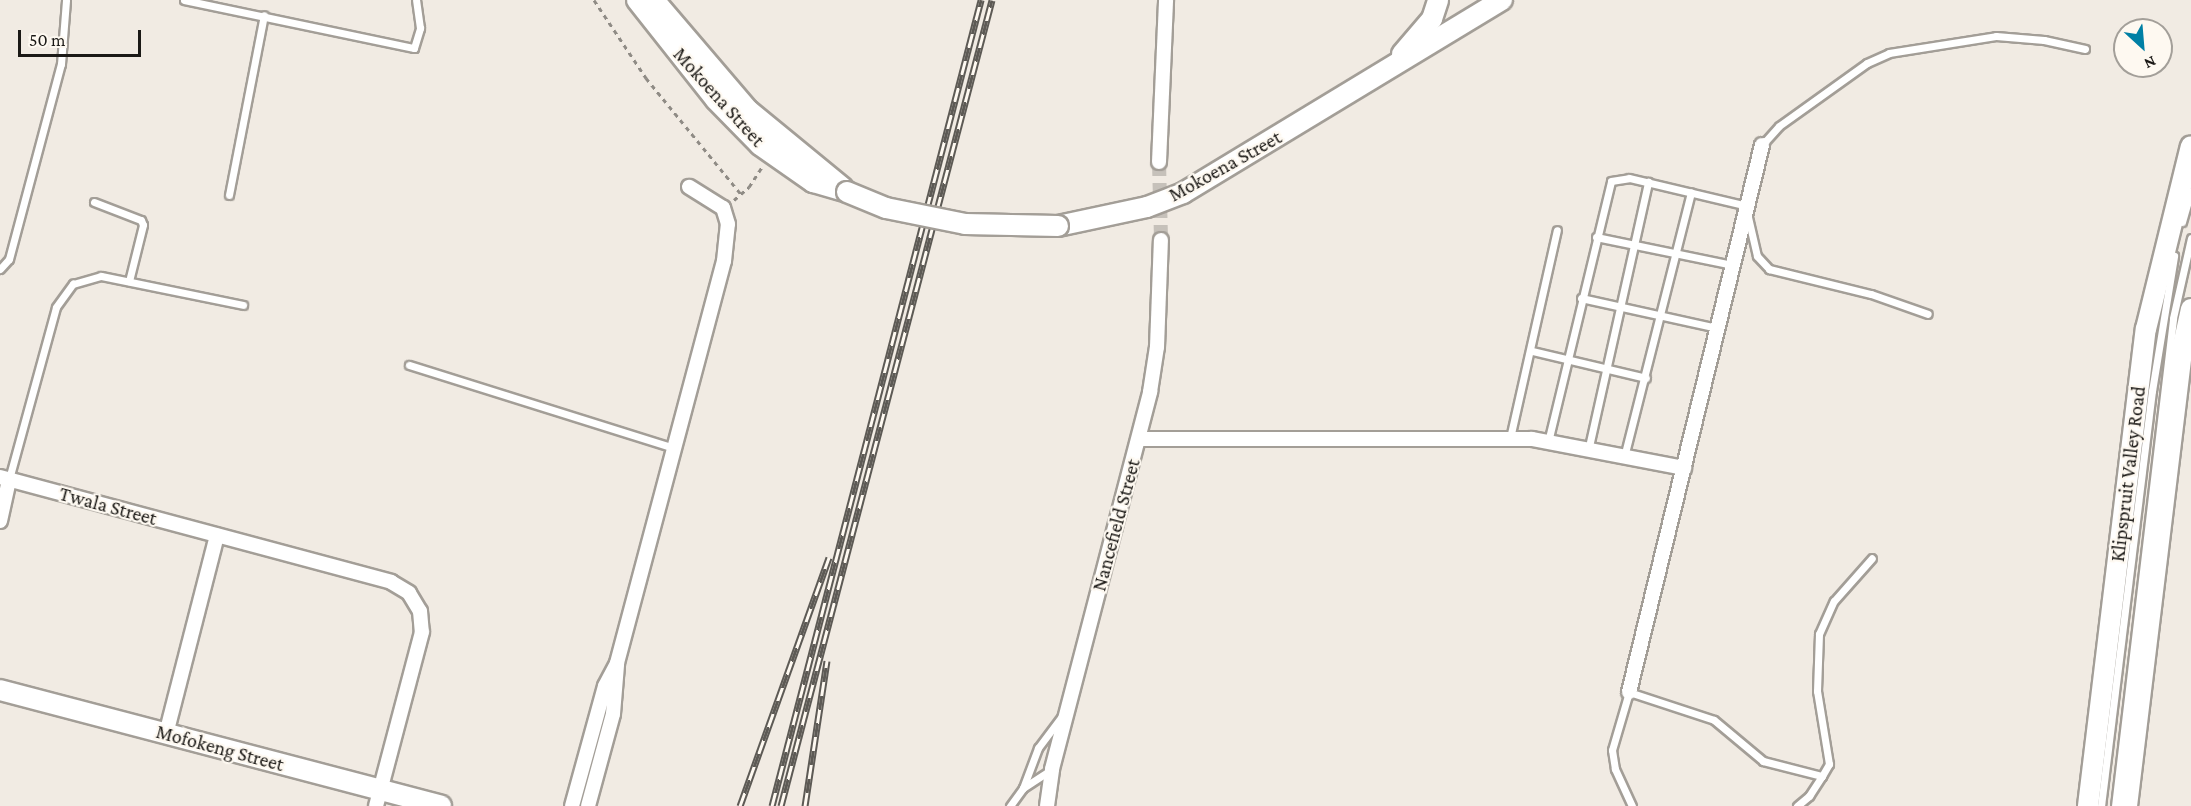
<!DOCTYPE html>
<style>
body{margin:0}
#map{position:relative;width:2191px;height:806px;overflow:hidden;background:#f1ebe3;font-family:"Crimson Pro",serif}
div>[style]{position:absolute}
.street-tunnel>*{height:14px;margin-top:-7px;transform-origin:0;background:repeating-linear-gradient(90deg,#c6c1ba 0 14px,transparent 0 21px)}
.path>*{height:3px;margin-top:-1.5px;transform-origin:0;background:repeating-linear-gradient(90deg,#8f8b85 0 4.5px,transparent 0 9px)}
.roads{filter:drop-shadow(2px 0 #a39e97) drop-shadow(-2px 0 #a39e97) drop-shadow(0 2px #a39e97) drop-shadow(0 -2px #a39e97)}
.lane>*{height:7px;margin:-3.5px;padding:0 3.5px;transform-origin:3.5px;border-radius:3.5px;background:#fff}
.street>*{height:14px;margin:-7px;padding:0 7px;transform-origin:7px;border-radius:7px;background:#fff}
.secondary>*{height:20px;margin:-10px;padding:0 10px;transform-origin:10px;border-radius:10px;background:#fff}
.rail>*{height:7px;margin-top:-3.5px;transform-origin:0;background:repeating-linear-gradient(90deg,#fef9f1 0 14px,#5d5a55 0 28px);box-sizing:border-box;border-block:2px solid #5d5a55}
.bridges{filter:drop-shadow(2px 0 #a39e97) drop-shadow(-2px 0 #a39e97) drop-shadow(0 2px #a39e97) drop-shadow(0 -2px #a39e97)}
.secondary-bridge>*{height:20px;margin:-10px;padding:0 10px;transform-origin:10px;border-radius:10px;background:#fff}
span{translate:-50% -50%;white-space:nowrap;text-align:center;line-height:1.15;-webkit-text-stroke:4.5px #fef9f1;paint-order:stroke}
.street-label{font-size:20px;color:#1b1916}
.north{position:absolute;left:2113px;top:18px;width:60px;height:60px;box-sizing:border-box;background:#fef9f1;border:2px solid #a39f99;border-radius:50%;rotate:154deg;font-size:16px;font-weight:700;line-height:24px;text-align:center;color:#1b1916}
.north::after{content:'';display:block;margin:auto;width:21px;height:27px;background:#0080a5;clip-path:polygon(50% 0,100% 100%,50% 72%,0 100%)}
.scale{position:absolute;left:18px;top:30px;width:123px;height:27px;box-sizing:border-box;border:3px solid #1b1916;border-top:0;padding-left:8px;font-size:18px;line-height:21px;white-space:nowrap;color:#1b1916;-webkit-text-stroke:4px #fef9f1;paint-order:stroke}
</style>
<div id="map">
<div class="street-tunnel">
<i style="left:1159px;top:162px;width:78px;rotate:88.5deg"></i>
</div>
<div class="path">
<i style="left:594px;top:0;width:94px;rotate:56.3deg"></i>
<i style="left:646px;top:78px;width:150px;rotate:50.7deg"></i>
<i style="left:734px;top:200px;width:20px;rotate:-41deg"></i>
<i style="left:749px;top:187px;width:24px;rotate:-57deg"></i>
</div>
<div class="roads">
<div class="lane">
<i style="left:184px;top:0;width:235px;rotate:11.8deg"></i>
<i style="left:414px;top:48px;width:21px;rotate:-73deg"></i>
<i style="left:420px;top:28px;width:28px;rotate:-98deg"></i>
<i style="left:1762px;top:145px;width:25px;rotate:-48deg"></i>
<i style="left:1779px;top:126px;width:108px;rotate:-35.6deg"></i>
<i style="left:1867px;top:63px;width:24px;rotate:-24deg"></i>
<i style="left:1889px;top:53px;width:108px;rotate:-9deg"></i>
<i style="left:1996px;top:36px;width:48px;rotate:4.8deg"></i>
<i style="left:2044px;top:40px;width:42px;rotate:12.4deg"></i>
<i style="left:229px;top:195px;width:183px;rotate:-79deg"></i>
<i style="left:94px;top:202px;width:50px;rotate:21deg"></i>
<i style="left:141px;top:220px;width:5px;rotate:68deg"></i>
<i style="left:143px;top:225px;width:58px;rotate:104deg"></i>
<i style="left:1748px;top:217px;width:40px;rotate:77deg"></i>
<i style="left:1757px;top:256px;width:18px;rotate:47deg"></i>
<i style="left:1769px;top:269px;width:105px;rotate:13.8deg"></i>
<i style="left:1871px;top:294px;width:60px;rotate:19.3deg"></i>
<i style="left:2182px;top:222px;width:32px;rotate:-74deg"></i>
<i style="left:1596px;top:237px;width:140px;rotate:11.6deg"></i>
<i style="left:0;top:269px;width:13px;rotate:-48deg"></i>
<i style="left:9px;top:259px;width:202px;rotate:-75.1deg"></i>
<i style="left:61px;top:64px;width:64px;rotate:-85.5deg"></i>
<i style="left:1581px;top:298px;width:140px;rotate:12.4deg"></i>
<i style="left:1532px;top:351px;width:117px;rotate:13.3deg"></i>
<i style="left:409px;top:365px;width:278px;rotate:17.4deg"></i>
<i style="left:1510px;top:438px;width:213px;rotate:-77.3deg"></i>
<i style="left:1548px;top:442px;width:268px;rotate:-76.4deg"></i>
<i style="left:1611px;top:181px;width:18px;rotate:-9deg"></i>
<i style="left:1629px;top:178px;width:121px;rotate:13.3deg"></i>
<i style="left:1588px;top:451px;width:276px;rotate:-77.4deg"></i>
<i style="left:1624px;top:457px;width:273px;rotate:-75.8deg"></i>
<i style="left:9px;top:479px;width:178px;rotate:-74.7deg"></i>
<i style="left:56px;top:307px;width:29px;rotate:-54deg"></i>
<i style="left:73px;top:284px;width:29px;rotate:-16deg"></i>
<i style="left:101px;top:276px;width:145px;rotate:11.5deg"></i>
<i style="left:1023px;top:788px;width:43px;rotate:-69.4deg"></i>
<i style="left:1038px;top:748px;width:38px;rotate:-53deg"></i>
<i style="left:1010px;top:806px;width:22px;rotate:-54deg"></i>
<i style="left:1023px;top:788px;width:35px;rotate:-33deg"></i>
<i style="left:1632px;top:806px;width:41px;rotate:-114.7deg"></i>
<i style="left:1615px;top:769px;width:19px;rotate:-99deg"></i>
<i style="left:1612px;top:750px;width:60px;rotate:-73.7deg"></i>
<i style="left:1629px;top:692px;width:89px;rotate:18.2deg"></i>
<i style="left:1714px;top:720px;width:64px;rotate:39.9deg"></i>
<i style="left:1763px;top:761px;width:61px;rotate:14.3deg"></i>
<i style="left:1822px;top:776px;width:14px;rotate:-60deg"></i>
<i style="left:1829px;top:764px;width:74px;rotate:-99.3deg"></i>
<i style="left:1817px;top:691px;width:57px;rotate:-88deg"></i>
<i style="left:1819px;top:634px;width:36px;rotate:-66deg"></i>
<i style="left:1834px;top:601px;width:57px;rotate:-48.5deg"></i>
<i style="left:1797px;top:806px;width:16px;rotate:-40deg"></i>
<i style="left:1809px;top:796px;width:24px;rotate:-57deg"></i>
<i style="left:2101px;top:806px;width:418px;rotate:-83deg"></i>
<i style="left:2152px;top:391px;width:137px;rotate:-80.7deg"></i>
<i style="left:2115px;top:806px;width:491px;rotate:-83.2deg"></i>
<i style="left:2173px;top:318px;width:82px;rotate:-77.3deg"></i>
</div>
<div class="street">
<i style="left:1159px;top:162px;width:162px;rotate:-87.5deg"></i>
<i style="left:1140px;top:439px;width:392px"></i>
<i style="left:1532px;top:439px;width:155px;rotate:10.8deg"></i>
<i style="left:0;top:477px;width:405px;rotate:15deg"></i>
<i style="left:391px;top:582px;width:21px;rotate:31deg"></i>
<i style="left:409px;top:593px;width:21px;rotate:59deg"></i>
<i style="left:420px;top:611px;width:21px;rotate:85deg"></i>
<i style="left:422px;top:632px;width:180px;rotate:104.8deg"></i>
<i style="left:0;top:521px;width:42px;rotate:-77.6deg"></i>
<i style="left:1629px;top:692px;width:563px;rotate:-76.33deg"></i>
<i style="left:166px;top:734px;width:205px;rotate:-75.6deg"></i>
<i style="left:572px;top:806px;width:124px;rotate:-74.6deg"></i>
<i style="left:605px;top:686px;width:26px;rotate:-62deg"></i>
<i style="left:617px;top:663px;width:416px;rotate:-75.1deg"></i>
<i style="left:724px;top:261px;width:37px;rotate:-84deg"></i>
<i style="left:728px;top:224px;width:17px;rotate:-107deg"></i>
<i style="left:723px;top:208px;width:40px;rotate:-148deg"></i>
<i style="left:588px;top:806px;width:95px;rotate:-74.8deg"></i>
<i style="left:613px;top:714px;width:49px;rotate:-85.3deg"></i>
<i style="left:1047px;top:806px;width:37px;rotate:-82deg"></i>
<i style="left:1052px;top:769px;width:390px;rotate:-75.4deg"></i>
<i style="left:1150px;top:392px;width:46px;rotate:-81.2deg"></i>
<i style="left:1157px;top:347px;width:107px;rotate:-87.9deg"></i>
</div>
<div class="secondary">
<i style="left:637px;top:0;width:127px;rotate:51.7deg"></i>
<i style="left:716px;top:100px;width:63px;rotate:45.6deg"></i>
<i style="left:760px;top:145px;width:65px;rotate:34.9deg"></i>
<i style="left:813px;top:182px;width:35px;rotate:16deg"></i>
<i style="left:654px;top:0;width:145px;rotate:49.5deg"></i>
<i style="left:748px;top:110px;width:123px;rotate:39.4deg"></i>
<i style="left:1402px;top:54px;width:46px;rotate:-49.4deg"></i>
<i style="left:1432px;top:19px;width:20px;rotate:-72deg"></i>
<i style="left:1058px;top:226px;width:91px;rotate:-12.1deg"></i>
<i style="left:1147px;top:207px;width:39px;rotate:-21deg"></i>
<i style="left:1183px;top:193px;width:373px;rotate:-31.2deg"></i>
<i style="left:0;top:690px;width:456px;rotate:14.7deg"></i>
<i style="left:2088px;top:806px;width:481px;rotate:-83.1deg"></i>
<i style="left:2146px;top:329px;width:188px;rotate:-76.2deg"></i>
<i style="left:2127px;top:806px;width:459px;rotate:-83.1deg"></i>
<i style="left:2182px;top:350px;width:42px;rotate:-77.6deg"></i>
</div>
</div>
<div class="rail">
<i style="left:740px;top:806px;width:264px;rotate:-70.3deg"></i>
<i style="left:772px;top:806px;width:833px;rotate:-75.46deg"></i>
<i style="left:781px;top:806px;width:833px;rotate:-75.33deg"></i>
<i style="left:805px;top:806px;width:147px;rotate:-81.4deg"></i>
</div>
<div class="bridges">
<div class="secondary-bridge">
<i style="left:847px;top:192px;width:42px;rotate:22.3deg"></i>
<i style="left:886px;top:208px;width:81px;rotate:11.4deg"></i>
<i style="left:965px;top:224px;width:93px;rotate:1.2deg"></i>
</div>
</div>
<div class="street-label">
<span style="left:719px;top:97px;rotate:48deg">Mokoena Street</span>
<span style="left:1225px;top:166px;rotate:-29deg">Mokoena Street</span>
<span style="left:2128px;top:474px;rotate:-83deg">Klipspruit Valley Road</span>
<span style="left:108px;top:506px;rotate:15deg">Twala Street</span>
<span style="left:1116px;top:525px;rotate:-75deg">Nancefield Street</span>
<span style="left:220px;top:748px;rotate:15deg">Mofokeng Street</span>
</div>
<div class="north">N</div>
<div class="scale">50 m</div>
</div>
